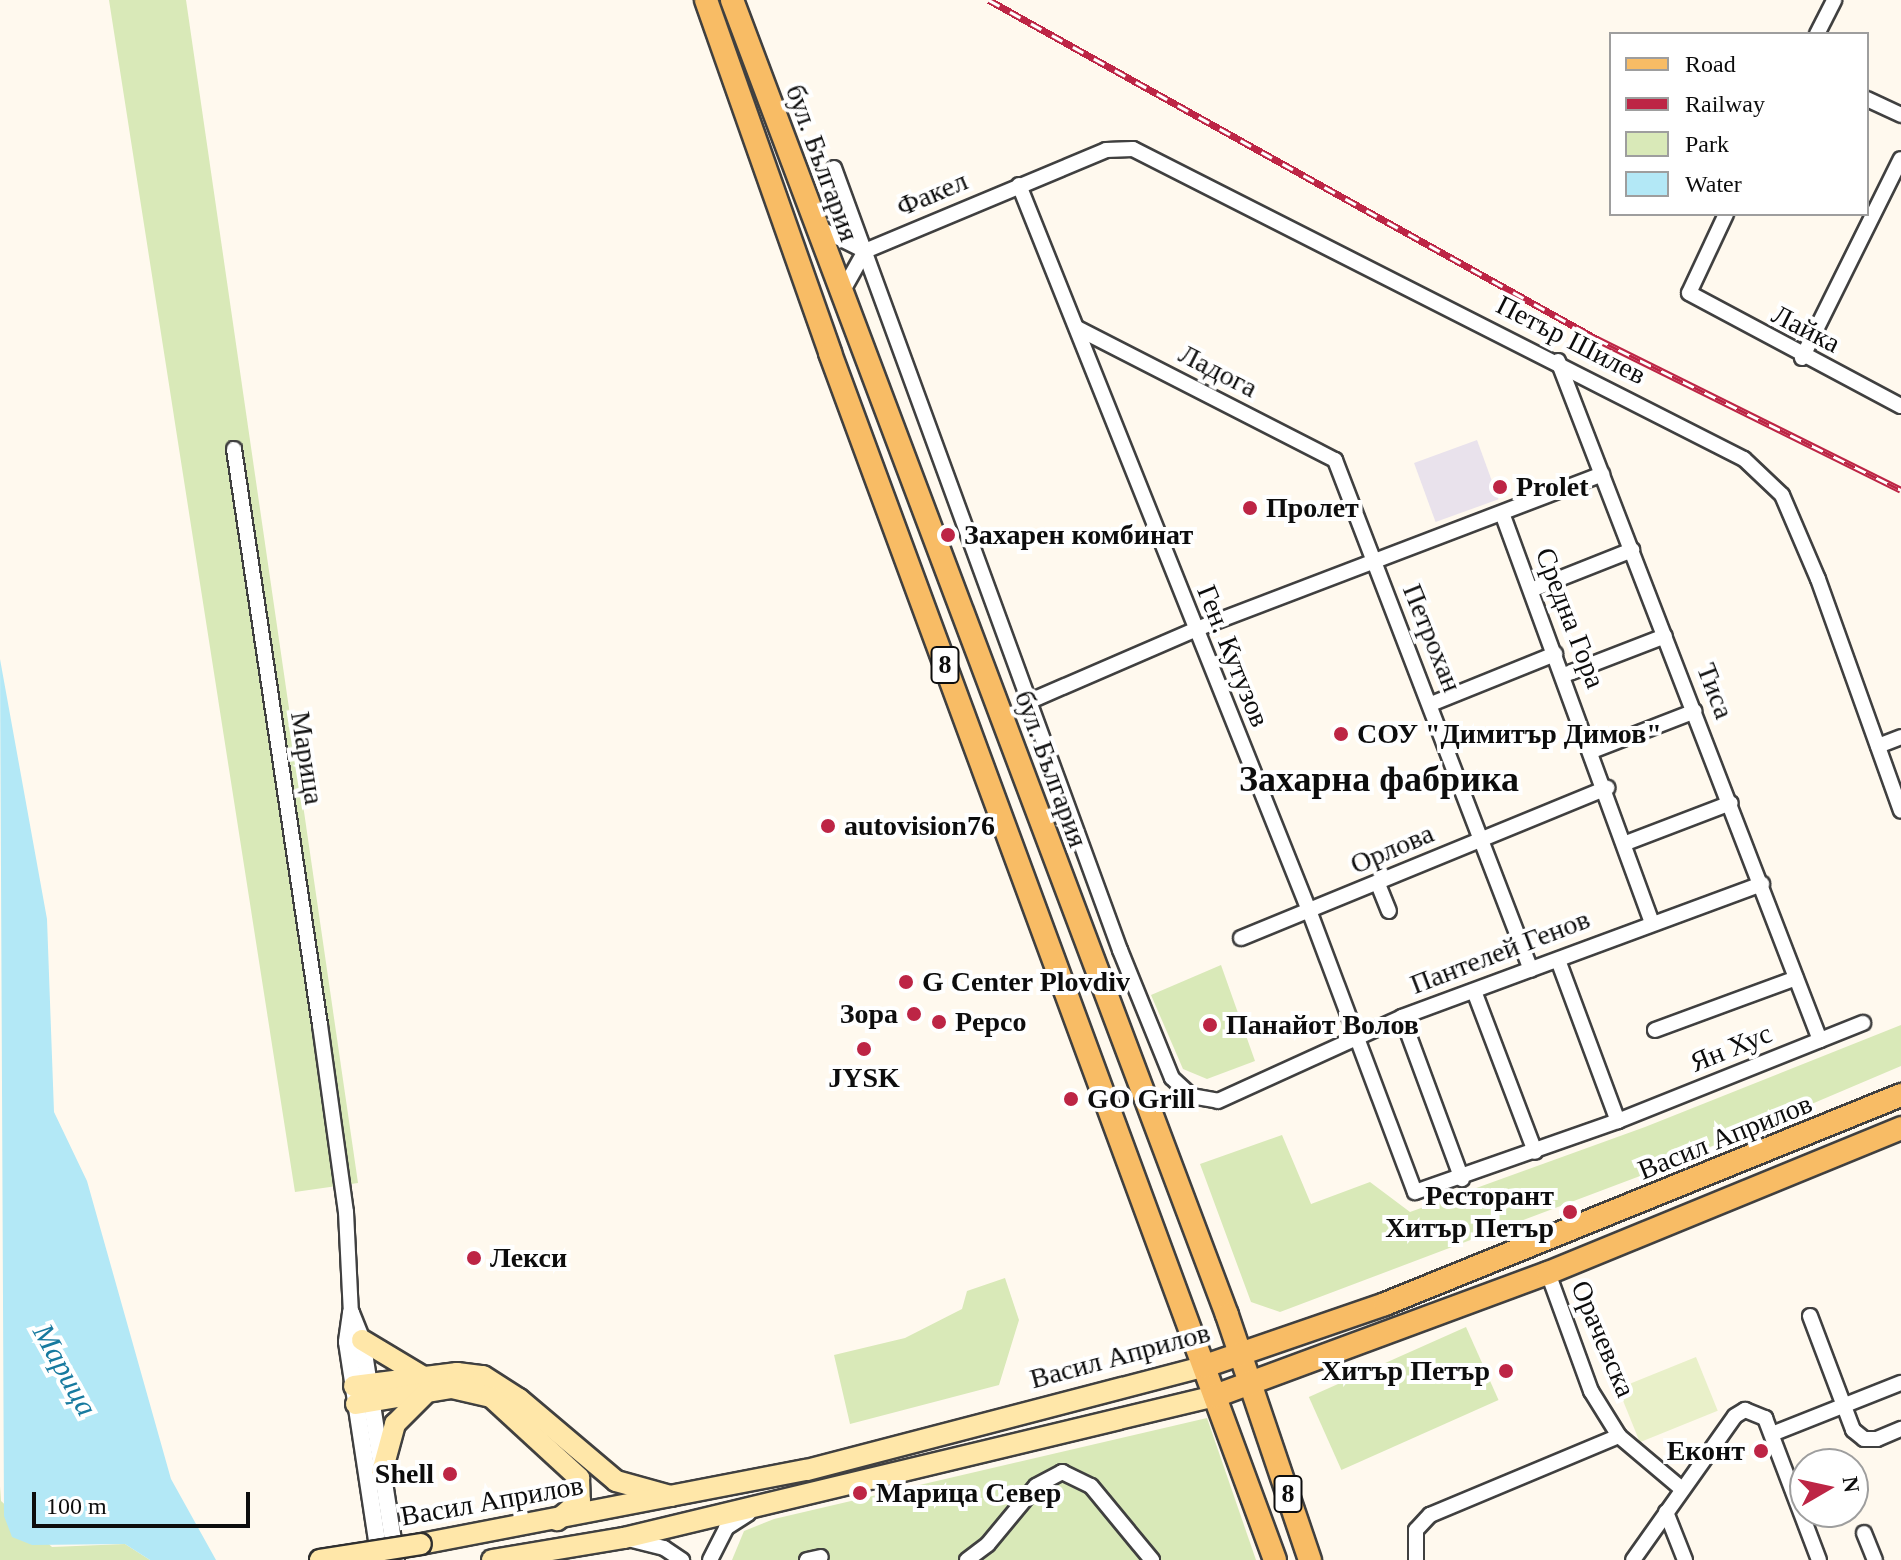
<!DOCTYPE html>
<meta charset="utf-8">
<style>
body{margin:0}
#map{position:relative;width:1901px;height:1560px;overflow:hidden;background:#fff9ee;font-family:"Times New Roman",serif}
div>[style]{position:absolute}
.industrial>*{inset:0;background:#e9e2ec;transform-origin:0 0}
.green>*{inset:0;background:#d9e9b8;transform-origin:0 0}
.pitch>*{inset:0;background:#e9f0c9;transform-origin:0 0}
.water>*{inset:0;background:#b3e8f6}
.roads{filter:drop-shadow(2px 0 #404040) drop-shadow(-2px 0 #404040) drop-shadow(0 2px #404040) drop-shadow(0 -2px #404040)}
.minor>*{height:14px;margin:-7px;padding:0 7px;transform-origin:7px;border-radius:7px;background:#fff}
.tertiary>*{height:16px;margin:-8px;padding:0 8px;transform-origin:8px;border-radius:8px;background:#fff}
.secondary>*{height:20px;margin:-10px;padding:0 10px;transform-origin:10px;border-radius:10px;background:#ffe7a9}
.primary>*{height:22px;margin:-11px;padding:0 11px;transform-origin:11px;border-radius:11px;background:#f8bc65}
.rail>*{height:7px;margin-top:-3.5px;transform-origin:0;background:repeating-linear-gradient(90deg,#fff 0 12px,#bd2545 0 24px);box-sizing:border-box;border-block:2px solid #bd2545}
.bridges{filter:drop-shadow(2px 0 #2f2f2f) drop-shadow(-2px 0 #2f2f2f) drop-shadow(0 2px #2f2f2f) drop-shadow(0 -2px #2f2f2f)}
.secondary-bridge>*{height:20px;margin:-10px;padding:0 10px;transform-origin:10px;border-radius:10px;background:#ffe7a9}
.dots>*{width:22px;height:22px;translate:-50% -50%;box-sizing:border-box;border:4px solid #fff;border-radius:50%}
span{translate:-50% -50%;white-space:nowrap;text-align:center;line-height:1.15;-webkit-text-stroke:8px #fff;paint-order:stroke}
.shield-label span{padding:2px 6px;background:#fff;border:2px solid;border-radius:6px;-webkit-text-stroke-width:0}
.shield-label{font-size:26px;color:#0d0d0d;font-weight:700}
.street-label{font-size:28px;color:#0d0d0d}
.poi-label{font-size:28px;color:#0d0d0d;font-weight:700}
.left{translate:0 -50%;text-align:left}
.right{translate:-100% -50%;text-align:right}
.water-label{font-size:30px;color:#177a9f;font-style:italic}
.district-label{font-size:36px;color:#0d0d0d;font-weight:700}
.legend{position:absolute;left:1609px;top:32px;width:260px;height:184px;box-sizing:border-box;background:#fff;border:2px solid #9e9e9e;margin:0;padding:10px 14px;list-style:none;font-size:24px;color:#0d0d0d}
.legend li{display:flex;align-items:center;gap:16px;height:40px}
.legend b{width:40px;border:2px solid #9e9e9e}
.north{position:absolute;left:1789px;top:1448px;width:80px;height:80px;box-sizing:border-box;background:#fff;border:2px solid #9e9e9e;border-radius:50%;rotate:81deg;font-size:22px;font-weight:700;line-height:32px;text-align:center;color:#0d0d0d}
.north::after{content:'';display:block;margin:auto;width:28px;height:36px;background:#bd2545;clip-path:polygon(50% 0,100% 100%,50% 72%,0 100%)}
.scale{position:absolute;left:32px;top:1492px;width:218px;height:36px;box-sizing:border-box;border:4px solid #0d0d0d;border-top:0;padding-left:10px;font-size:24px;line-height:28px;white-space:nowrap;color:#0d0d0d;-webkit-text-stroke:6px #fff;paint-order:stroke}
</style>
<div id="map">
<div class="industrial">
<i style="left:1477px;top:440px;width:63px;height:67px;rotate:70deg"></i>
</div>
<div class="green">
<i style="clip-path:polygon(109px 0,186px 0,358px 1183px,295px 1192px)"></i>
<i style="clip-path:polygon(1221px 965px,1255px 1061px,1207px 1079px,1183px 1069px,1151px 995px)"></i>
<i style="clip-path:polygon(1901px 1025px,1901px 1066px,1656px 1170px,1280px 1312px,1251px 1302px,1200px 1164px,1282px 1135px,1311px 1204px,1370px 1182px,1410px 1212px,1645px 1127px)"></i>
<i style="clip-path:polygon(1005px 1278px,1019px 1320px,999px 1385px,850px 1424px,834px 1355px,905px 1338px,962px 1309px,967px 1291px)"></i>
<i style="left:1466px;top:1327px;width:80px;height:172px;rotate:66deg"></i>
<i style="clip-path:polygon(1207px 1418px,1256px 1560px,732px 1560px,744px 1531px,774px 1519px)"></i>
<i style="clip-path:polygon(0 1486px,1px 1501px,52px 1547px,125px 1544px,150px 1560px,0 1560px)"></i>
</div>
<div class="pitch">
<i style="left:1696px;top:1357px;width:58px;height:84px;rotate:68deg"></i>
</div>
<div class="water">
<i style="clip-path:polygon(0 659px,47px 919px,54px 1112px,87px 1181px,171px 1479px,216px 1560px,150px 1560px,125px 1544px,32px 1545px,12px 1537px,4px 1516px)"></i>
</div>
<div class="roads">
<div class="minor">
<i style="left:1817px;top:34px;width:38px;rotate:-63deg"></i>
<i style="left:1867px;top:99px;width:38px;rotate:25deg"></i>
<i style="left:834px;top:168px;width:833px;rotate:69.91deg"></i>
<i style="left:1120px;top:950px;width:138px;rotate:67.9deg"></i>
<i style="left:1172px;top:1078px;width:26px;rotate:43deg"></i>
<i style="left:1191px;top:1096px;width:27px;rotate:10deg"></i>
<i style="left:1218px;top:1101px;width:202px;rotate:-24.5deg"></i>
<i style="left:1402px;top:1017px;width:384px;rotate:-20.3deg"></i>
<i style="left:1019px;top:185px;width:784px;rotate:68.21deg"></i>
<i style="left:1310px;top:913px;width:298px;rotate:69.4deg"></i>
<i style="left:1415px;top:1192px;width:215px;rotate:-19.3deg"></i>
<i style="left:1618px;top:1121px;width:264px;rotate:-21.8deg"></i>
<i style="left:1726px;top:214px;width:87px;rotate:115.1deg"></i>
<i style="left:1689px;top:293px;width:240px;rotate:28.1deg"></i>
<i style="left:819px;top:228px;width:51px;rotate:26.6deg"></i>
<i style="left:865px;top:251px;width:261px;rotate:-22.7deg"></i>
<i style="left:1106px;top:150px;width:27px;rotate:-2deg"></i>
<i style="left:1133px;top:149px;width:685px;rotate:26.9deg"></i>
<i style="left:1744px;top:459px;width:52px;rotate:43.5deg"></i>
<i style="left:1782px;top:495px;width:91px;rotate:66.8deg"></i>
<i style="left:1818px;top:579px;width:246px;rotate:70.3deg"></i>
<i style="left:842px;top:292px;width:47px;rotate:-60.7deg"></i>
<i style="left:1077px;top:328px;width:290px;rotate:27.1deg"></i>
<i style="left:1335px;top:460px;width:546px;rotate:68.98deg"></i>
<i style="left:1802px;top:358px;width:222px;rotate:-63.6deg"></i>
<i style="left:1558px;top:361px;width:728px;rotate:68.9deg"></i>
<i style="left:234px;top:449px;width:582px;rotate:81.51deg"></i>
<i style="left:320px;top:1025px;width:189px;rotate:82.1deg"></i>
<i style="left:346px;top:1212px;width:101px;rotate:87.2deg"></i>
<i style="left:1502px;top:513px;width:436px;rotate:69.9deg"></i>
<i style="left:1531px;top:590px;width:109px;rotate:-21.6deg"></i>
<i style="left:1564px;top:675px;width:108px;rotate:-21.1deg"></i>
<i style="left:1028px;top:702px;width:181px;rotate:-23.4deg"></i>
<i style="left:1194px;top:630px;width:437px;rotate:-20.9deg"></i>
<i style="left:1431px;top:704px;width:134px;rotate:-22deg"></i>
<i style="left:1878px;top:746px;width:25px;rotate:-21deg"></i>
<i style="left:1592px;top:751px;width:110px;rotate:-21.2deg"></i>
<i style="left:1626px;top:843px;width:112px;rotate:-20.9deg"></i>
<i style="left:1378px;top:884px;width:29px;rotate:68deg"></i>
<i style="left:1241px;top:938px;width:396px;rotate:-22.3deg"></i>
<i style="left:1558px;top:960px;width:172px;rotate:69.6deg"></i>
<i style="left:1474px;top:991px;width:172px;rotate:69.2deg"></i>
<i style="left:1402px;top:1017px;width:173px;rotate:69.7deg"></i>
<i style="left:1655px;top:1030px;width:150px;rotate:-20.2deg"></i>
<i style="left:1548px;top:1273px;width:126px;rotate:70deg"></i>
<i style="left:1591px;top:1391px;width:53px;rotate:58.1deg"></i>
<i style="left:1619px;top:1436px;width:82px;rotate:40.1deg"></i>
<i style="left:1810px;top:1316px;width:122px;rotate:69.3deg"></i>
<i style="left:1853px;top:1430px;width:14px;rotate:39deg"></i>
<i style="left:1864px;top:1439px;width:13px"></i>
<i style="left:1877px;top:1439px;width:26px;rotate:-23deg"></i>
<i style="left:1772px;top:1434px;width:139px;rotate:-21.6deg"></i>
<i style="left:1666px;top:1512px;width:52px;rotate:68.4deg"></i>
<i style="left:1864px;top:1533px;width:29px;rotate:68deg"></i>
<i style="left:632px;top:1540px;width:33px;rotate:14deg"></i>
<i style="left:664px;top:1548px;width:22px;rotate:34deg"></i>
<i style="left:710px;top:1560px;width:36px;rotate:-63deg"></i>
<i style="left:726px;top:1528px;width:27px;rotate:-33deg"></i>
<i style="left:807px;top:1560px;width:14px;rotate:-12deg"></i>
<i style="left:967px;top:1560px;width:26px;rotate:-37deg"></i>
<i style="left:988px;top:1544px;width:75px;rotate:-50.4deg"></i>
<i style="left:1036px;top:1486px;width:30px;rotate:-28deg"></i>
<i style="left:1062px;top:1472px;width:32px;rotate:26deg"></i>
<i style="left:1091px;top:1486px;width:96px;rotate:50.5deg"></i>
<i style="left:1416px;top:1560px;width:30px;rotate:-90deg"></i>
<i style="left:1416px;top:1530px;width:21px;rotate:-47deg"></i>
<i style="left:1430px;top:1515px;width:205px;rotate:-22.7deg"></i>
<i style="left:1633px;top:1560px;width:176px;rotate:-54.7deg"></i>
<i style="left:1735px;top:1416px;width:12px;rotate:-31deg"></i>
<i style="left:1745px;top:1410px;width:22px;rotate:22deg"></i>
<i style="left:1765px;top:1418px;width:152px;rotate:69.2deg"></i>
</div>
<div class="tertiary">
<i style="left:351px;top:1313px;width:29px;rotate:68deg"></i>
<i style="left:362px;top:1340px;width:223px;rotate:81.2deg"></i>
<i style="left:351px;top:1313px;width:29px;rotate:98deg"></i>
<i style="left:347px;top:1342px;width:220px;rotate:81.4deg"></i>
</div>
<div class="secondary">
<i style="left:362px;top:1340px;width:70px;rotate:31deg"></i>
<i style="left:354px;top:1386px;width:104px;rotate:-7.2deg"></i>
<i style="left:457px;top:1373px;width:26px;rotate:7deg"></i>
<i style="left:483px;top:1376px;width:43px;rotate:32.6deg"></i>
<i style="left:519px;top:1399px;width:127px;rotate:40.2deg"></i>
<i style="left:616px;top:1481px;width:57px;rotate:15.3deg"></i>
<i style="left:356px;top:1404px;width:97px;rotate:-9.5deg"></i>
<i style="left:452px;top:1388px;width:40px;rotate:13deg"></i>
<i style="left:491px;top:1397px;width:120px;rotate:42.6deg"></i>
<i style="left:579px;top:1478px;width:23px;rotate:88deg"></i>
<i style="left:580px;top:1501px;width:30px;rotate:140deg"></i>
<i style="left:382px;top:1472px;width:50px;rotate:-74.8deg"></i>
<i style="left:395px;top:1424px;width:41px;rotate:-45deg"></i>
<i style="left:421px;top:1544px;width:393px;rotate:-10.9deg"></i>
<i style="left:807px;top:1470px;width:411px;rotate:-14.6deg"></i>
<i style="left:492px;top:1560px;width:134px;rotate:-9.5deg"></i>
<i style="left:624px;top:1538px;width:608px;rotate:-13.51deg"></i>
</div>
<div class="primary">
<i style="left:706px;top:0;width:374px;rotate:70.6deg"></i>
<i style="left:830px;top:353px;width:1286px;rotate:69.76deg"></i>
<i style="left:732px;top:0;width:1405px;rotate:69.37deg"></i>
<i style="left:1227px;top:1315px;width:259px;rotate:71.3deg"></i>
<i style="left:1205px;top:1366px;width:190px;rotate:-19deg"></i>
<i style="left:1385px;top:1304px;width:557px;rotate:-22.05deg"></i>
<i style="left:1215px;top:1396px;width:355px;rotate:-20.3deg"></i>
<i style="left:1548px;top:1273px;width:382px;rotate:-22.3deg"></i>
</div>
</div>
<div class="rail">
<i style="left:989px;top:0;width:696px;rotate:29.14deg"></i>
<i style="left:1597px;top:339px;width:339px;rotate:26.4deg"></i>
</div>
<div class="bridges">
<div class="secondary-bridge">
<i style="left:320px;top:1560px;width:102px;rotate:-9deg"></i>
</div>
</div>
<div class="dots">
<i style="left:1500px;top:487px;background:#bd2545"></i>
<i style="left:1250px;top:508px;background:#bd2545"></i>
<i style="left:948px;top:535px;background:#bd2545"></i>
<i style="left:1341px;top:734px;background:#bd2545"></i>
<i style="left:828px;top:826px;background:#bd2545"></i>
<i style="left:906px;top:982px;background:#bd2545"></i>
<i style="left:914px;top:1014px;background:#bd2545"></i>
<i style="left:939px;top:1022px;background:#bd2545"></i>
<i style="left:1210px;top:1025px;background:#bd2545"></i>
<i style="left:864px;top:1049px;background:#bd2545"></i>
<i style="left:1071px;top:1099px;background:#bd2545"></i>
<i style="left:1570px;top:1212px;background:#bd2545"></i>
<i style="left:474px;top:1258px;background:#bd2545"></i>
<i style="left:1506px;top:1371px;background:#bd2545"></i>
<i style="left:1761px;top:1451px;background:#bd2545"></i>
<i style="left:450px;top:1474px;background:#bd2545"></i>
<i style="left:860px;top:1493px;background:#bd2545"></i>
</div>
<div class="shield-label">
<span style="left:945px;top:665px">8</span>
<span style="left:1288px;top:1494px">8</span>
</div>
<div class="street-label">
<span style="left:822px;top:163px;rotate:70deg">бул. България</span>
<span style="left:932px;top:194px;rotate:-23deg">Факел</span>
<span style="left:1806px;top:329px;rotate:27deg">Лайка</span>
<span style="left:1571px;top:340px;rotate:27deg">Петър Шилев</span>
<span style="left:1218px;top:371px;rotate:27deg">Ладога</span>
<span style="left:1570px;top:618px;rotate:69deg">Средна Гора</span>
<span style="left:1432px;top:638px;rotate:68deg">Петрохан</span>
<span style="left:1233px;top:656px;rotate:68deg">Ген. Кутузов</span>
<span style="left:1715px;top:691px;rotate:69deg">Тиса</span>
<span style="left:307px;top:758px;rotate:81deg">Марица</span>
<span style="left:1051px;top:769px;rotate:70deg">бул. България</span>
<span style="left:1392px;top:849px;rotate:-23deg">Орлова</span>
<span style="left:1500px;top:952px;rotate:-21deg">Пантелей Генов</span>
<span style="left:1731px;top:1048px;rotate:-22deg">Ян Хус</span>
<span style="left:1725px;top:1137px;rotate:-22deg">Васил Априлов</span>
<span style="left:1603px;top:1339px;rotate:67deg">Орачевска</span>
<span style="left:1120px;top:1356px;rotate:-15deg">Васил Априлов</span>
<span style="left:492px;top:1501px;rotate:-10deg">Васил Априлов</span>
</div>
<div class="poi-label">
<span class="left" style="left:1516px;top:487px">Prolet</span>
<span class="left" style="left:1266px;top:508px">Пролет</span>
<span class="left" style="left:964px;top:535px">Захарен комбинат</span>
<span class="left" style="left:1357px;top:734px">СОУ "Димитър Димов"</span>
<span class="left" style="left:844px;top:826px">autovision76</span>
<span class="left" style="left:922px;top:982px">G Center Plovdiv</span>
<span class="right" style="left:898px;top:1014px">Зора</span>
<span class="left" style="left:955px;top:1022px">Pepco</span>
<span class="left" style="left:1226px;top:1025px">Панайот Волов</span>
<span style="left:864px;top:1078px">JYSK</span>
<span class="left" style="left:1087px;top:1099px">GO Grill</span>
<span class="right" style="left:1554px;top:1212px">Ресторант<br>Хитър Петър</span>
<span class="left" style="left:490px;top:1258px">Лекси</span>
<span class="right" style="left:1490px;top:1371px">Хитър Петър</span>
<span class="right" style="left:1745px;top:1451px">Еконт</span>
<span class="right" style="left:434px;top:1474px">Shell</span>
<span class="left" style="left:876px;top:1493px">Марица Север</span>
</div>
<div class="water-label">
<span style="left:65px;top:1370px;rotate:61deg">Марица</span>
</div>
<div class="district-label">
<span style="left:1379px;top:780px">Захарна фабрика</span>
</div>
<ul class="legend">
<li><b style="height:10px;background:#f8bc65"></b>Road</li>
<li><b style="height:10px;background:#bd2545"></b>Railway</li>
<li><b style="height:22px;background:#d9e9b8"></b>Park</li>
<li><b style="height:22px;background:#b3e8f6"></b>Water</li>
</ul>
<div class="north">N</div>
<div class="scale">100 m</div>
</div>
